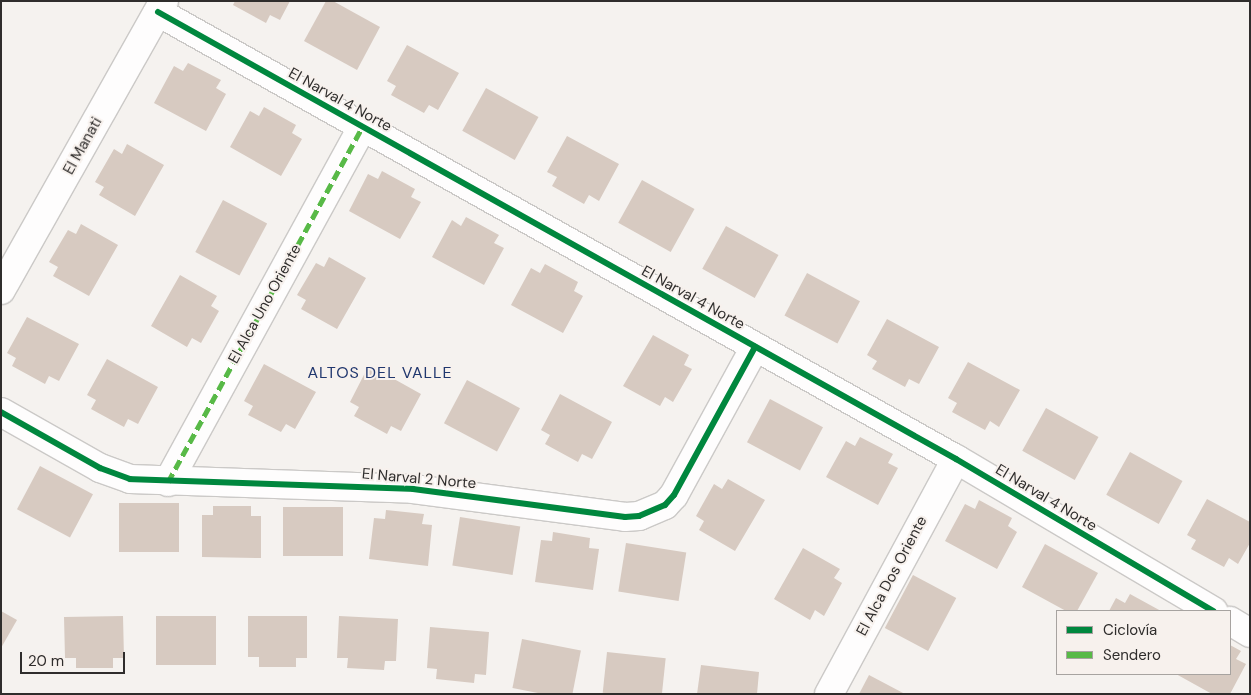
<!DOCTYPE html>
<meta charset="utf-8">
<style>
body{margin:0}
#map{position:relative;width:1251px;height:695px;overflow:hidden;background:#f5f2ef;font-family:"DM Sans",sans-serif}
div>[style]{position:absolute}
.building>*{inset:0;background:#d7cac1;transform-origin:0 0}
.roads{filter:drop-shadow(1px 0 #cbc9c7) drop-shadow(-1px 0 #cbc9c7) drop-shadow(0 1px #cbc9c7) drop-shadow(0 -1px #cbc9c7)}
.minor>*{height:28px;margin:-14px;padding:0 14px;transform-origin:14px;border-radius:14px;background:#fefdfd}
.quiet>*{height:5px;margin-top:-2.5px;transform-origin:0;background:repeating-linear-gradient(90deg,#58b947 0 10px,transparent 0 15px)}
.cycleway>*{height:6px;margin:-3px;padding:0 3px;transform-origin:3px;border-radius:3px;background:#00873e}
span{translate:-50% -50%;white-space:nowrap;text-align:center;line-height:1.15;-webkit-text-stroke:4px #f7f1ed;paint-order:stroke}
.street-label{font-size:15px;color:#2f2d2c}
.neighbourhood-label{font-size:16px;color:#20376e;letter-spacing:1px}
.frame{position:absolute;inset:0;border:2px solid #2f2d2c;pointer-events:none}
.legend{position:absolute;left:1056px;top:610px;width:175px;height:65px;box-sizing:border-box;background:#f7f1ed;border:1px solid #a7a3a0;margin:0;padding:6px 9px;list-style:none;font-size:15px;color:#2f2d2c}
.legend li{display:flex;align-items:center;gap:10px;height:25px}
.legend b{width:25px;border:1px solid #a7a3a0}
.scale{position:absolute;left:20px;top:652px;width:105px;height:22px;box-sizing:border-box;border:2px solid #2f2d2c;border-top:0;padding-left:6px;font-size:15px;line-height:18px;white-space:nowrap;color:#2f2d2c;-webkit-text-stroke:4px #f7f1ed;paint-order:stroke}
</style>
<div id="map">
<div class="building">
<i style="clip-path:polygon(235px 1px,290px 1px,280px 20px,270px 15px,266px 23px,233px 5px)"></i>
<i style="clip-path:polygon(326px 1px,333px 1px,380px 27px,357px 70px,304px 41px)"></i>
<i style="clip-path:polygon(407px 45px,459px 73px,438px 110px,429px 105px,424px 113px,391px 95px,396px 86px,387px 81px)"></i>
<i style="clip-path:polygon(188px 63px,221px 80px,216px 88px,226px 94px,206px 131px,154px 103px,174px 66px,183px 71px)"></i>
<i style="left:486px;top:88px;width:60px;height:49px;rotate:29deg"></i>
<i style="clip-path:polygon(264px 107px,296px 125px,292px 133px,302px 139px,281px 176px,230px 147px,250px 111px,259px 116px)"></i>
<i style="clip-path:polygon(567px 136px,619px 164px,599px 201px,589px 195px,584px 204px,552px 186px,557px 177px,547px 172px)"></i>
<i style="clip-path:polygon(127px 144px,164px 165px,135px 216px,99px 195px,104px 187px,95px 182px,114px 149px,122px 154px)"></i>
<i style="clip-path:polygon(382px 171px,415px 189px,411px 197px,421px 202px,400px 239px,349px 211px,368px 174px,378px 179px)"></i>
<i style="left:642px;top:180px;width:60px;height:49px;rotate:29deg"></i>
<i style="left:223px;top:200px;width:50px;height:59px;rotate:28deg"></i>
<i style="clip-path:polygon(466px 217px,499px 235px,494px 243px,504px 248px,484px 285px,432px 257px,452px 220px,461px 226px)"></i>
<i style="clip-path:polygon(81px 224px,118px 245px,89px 296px,53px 276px,58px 267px,49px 262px,68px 230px,76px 234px)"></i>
<i style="left:726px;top:226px;width:60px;height:49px;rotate:29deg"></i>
<i style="clip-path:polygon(329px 257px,366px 278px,337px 329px,301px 309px,306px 300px,297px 295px,316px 263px,324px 267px)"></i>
<i style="clip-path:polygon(545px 264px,578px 282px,574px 291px,583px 296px,563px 333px,511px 305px,531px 268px,540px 273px)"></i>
<i style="left:807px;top:273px;width:60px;height:48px;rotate:28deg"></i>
<i style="clip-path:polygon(180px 275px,217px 296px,211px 306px,219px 311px,201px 343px,192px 338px,187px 347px,151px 326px)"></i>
<i style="clip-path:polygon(27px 317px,79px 344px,59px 381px,49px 376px,45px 384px,12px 366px,16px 358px,7px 353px)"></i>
<i style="clip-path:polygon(887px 319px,939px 347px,919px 384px,909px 379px,905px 387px,872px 369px,877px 361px,867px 355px)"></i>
<i style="clip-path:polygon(653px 335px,689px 355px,684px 365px,692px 369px,673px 402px,665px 397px,660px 406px,623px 386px)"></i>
<i style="clip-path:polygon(107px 359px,158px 387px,138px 424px,128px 419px,124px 427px,91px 409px,96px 400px,87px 395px)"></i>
<i style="clip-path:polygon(968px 362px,1020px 390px,999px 427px,990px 421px,985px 430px,952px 412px,957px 403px,948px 398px)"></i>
<i style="clip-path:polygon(264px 364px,316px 392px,295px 429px,286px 424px,281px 432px,248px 415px,253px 406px,244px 401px)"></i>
<i style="clip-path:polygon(369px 365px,421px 394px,401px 431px,391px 426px,387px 434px,354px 416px,359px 407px,350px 402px)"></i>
<i style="left:467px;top:380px;width:60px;height:49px;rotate:28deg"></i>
<i style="clip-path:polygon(560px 394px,612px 422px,592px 459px,582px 454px,578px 462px,545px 444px,550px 435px,541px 430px)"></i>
<i style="left:770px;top:399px;width:60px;height:49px;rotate:28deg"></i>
<i style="left:1046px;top:408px;width:60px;height:49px;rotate:29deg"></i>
<i style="clip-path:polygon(860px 437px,893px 454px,888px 463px,898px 468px,878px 505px,826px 477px,846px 441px,855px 446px)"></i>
<i style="left:1130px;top:452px;width:60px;height:49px;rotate:29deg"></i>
<i style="left:40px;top:466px;width:60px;height:49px;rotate:28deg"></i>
<i style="clip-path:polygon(728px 479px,765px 500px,735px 551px,699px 530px,704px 521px,696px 516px,714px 484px,722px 489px)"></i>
<i style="clip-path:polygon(1207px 499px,1250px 522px,1250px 543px,1238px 564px,1229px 558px,1224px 567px,1191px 549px,1196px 540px,1187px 535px)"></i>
<i style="clip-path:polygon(979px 500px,1012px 518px,1008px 526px,1017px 532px,997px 569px,945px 541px,965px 504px,975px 509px)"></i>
<i style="left:119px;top:503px;width:60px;height:49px"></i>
<i style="clip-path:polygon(213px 506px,251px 506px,251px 516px,261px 516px,261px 558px,202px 557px,202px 515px,213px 515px)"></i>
<i style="left:283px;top:507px;width:60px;height:49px"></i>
<i style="clip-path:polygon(386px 510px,424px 514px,422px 524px,432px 525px,428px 566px,369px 559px,374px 518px,385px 519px)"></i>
<i style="left:460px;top:517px;width:61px;height:49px;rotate:9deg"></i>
<i style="clip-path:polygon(553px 532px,590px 538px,589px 548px,599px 549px,593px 590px,535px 582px,541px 540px,552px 541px)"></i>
<i style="left:626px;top:543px;width:61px;height:49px;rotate:9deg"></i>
<i style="clip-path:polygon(1045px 544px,1098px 573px,1077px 611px,1066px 611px,1022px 587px)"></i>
<i style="clip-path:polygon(803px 548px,840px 569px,834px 578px,842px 583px,824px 616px,815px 610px,810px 620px,774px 599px)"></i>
<i style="left:913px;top:575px;width:49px;height:60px;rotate:28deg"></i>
<i style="clip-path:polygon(1130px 594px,1161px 611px,1109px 611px,1116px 598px,1125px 603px)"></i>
<i style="clip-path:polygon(1px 611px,17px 620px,1px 648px)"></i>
<i style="clip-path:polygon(123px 616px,124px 658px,113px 658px,113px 668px,76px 668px,76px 658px,65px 658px,64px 617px)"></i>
<i style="left:156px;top:616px;width:60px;height:49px"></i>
<i style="clip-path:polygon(248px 616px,307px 616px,307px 658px,296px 658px,296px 667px,259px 667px,259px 657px,248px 657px)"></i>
<i style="clip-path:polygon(339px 616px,398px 619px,396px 661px,385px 661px,384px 670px,347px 668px,348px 658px,337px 658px)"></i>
<i style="clip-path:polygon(430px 627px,489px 632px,486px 675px,475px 674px,474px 683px,436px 679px,437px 669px,427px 668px)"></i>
<i style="left:522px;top:639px;width:60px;height:50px;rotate:11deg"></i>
<i style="clip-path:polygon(1230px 645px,1241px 651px,1236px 659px,1246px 664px,1230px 694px,1212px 694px,1176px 674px,1230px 674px)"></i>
<i style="left:607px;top:652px;width:59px;height:41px;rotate:6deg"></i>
<i style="clip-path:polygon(701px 665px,759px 672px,757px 694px,697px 694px)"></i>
<i style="clip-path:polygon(869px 675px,905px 694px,859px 694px)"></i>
</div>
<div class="roads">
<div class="minor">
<i style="left:158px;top:12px;width:915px;rotate:29.26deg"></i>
<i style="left:956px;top:459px;width:299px;rotate:30.6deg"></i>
<i style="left:1px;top:290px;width:332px;rotate:-60.6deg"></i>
<i style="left:1px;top:412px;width:114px;rotate:29.5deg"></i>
<i style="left:100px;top:468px;width:32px;rotate:20deg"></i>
<i style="left:130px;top:479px;width:283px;rotate:2deg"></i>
<i style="left:413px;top:489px;width:214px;rotate:7.5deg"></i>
<i style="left:625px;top:517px;width:14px;rotate:-4deg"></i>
<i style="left:639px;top:516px;width:28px;rotate:-23deg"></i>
<i style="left:665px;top:505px;width:13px;rotate:-48deg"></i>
<i style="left:674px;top:495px;width:169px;rotate:-61.3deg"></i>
<i style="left:168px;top:482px;width:405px;rotate:-61.3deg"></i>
<i style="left:1230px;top:621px;width:23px;rotate:31deg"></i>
<i style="left:829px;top:694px;width:267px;rotate:-61.6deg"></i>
</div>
</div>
<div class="quiet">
<i style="left:168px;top:482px;width:405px;rotate:-61.3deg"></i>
</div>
<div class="cycleway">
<i style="left:158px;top:12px;width:915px;rotate:29.26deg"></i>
<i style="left:956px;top:459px;width:299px;rotate:30.6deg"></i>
<i style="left:1px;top:412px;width:114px;rotate:29.5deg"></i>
<i style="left:100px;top:468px;width:32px;rotate:20deg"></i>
<i style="left:130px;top:479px;width:283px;rotate:2deg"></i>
<i style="left:413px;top:489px;width:214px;rotate:7.5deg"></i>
<i style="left:625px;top:517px;width:14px;rotate:-4deg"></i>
<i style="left:639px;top:516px;width:28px;rotate:-23deg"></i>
<i style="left:665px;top:505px;width:13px;rotate:-48deg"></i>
<i style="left:674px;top:495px;width:169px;rotate:-61.3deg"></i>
</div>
<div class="street-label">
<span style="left:340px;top:100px;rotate:29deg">El Narval 4 Norte</span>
<span style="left:83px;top:146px;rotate:-61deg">El Manati</span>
<span style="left:693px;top:298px;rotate:29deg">El Narval 4 Norte</span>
<span style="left:265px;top:304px;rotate:-61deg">El Alca Uno Oriente</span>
<span style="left:419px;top:479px;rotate:5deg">El Narval 2 Norte</span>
<span style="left:1046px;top:498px;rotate:31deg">El Narval 4 Norte</span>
<span style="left:892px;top:576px;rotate:-62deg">El Alca Dos Oriente</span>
</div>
<div class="neighbourhood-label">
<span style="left:380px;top:373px">ALTOS DEL VALLE</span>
</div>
<div class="frame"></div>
<ul class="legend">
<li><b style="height:6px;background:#00873e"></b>Ciclovía</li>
<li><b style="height:6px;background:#58b947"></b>Sendero</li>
</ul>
<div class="scale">20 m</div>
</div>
